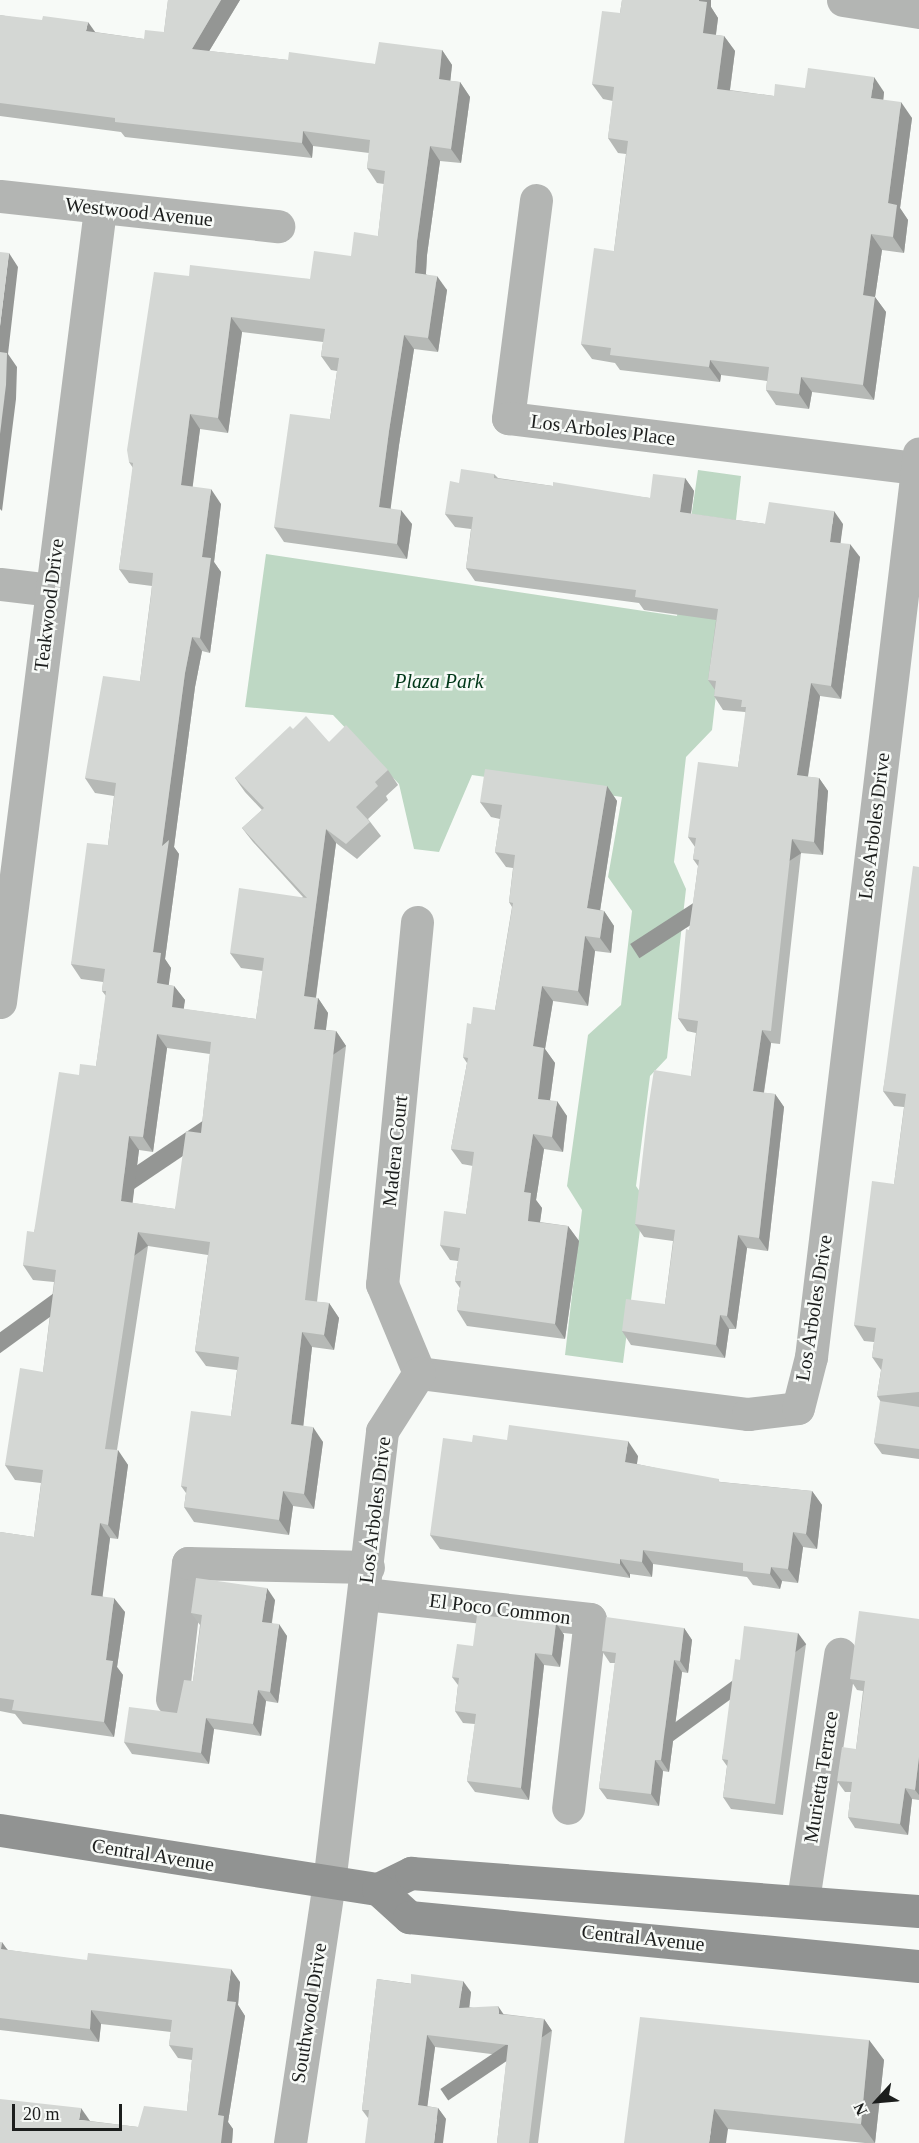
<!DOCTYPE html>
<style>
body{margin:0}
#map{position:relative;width:919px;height:2143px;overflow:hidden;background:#f7faf7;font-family:Georgia,serif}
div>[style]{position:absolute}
.green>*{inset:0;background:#bed8c4}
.street>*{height:33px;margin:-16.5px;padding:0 16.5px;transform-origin:16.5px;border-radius:16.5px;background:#b3b5b3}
.secondary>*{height:33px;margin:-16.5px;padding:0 16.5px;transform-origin:16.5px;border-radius:16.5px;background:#919392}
.wall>*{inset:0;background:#b6b9b6}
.shaded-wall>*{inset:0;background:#949694;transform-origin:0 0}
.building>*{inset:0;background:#d4d7d4}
span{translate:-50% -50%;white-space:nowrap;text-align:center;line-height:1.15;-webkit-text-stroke:5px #f7faf7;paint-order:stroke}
.street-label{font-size:20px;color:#1c1e1d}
.park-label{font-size:20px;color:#003718;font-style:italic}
.north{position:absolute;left:847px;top:2071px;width:60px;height:60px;-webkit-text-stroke:4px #f7faf7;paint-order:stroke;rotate:244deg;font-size:16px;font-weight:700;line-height:24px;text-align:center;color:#1c1e1d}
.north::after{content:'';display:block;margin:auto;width:21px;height:27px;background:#1c1e1d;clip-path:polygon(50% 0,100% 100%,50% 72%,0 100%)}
.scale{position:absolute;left:12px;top:2104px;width:110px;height:27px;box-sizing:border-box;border:3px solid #1c1e1d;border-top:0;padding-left:8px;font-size:18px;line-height:21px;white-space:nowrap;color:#1c1e1d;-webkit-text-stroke:4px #f7faf7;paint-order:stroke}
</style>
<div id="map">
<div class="green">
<i style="clip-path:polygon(698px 470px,741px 476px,712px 730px,686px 757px,674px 862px,686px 889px,667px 1058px,650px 1076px,636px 1186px,644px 1198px,623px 1363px,565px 1355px,582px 1210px,567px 1186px,588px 1035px,621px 1005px,632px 911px,608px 877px,622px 797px,472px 775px,439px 852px,414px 849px,399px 784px,333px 715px,245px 707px,266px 554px,677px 616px)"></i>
</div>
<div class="street">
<i style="left:843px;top:0;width:77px;rotate:9deg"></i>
<i style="left:0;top:196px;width:280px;rotate:6.2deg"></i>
<i style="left:536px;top:200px;width:220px;rotate:97.3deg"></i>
<i style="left:508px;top:418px;width:412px;rotate:7deg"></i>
<i style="left:0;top:584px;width:51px;rotate:6.7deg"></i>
<i style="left:417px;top:922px;width:364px;rotate:95.5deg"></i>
<i style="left:382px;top:1284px;width:96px;rotate:67.4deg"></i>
<i style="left:0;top:1002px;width:799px;rotate:-82.81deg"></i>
<i style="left:419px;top:1373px;width:332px;rotate:7.1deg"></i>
<i style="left:748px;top:1414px;width:50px;rotate:-6.8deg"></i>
<i style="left:798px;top:1408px;width:53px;rotate:-75.7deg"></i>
<i style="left:811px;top:1357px;width:910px;rotate:-83.19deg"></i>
<i style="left:365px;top:1594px;width:226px;rotate:6.3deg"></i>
<i style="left:590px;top:1619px;width:190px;rotate:96.6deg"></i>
<i style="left:172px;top:1699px;width:137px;rotate:-83.3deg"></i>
<i style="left:188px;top:1563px;width:180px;rotate:1.3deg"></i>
<i style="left:803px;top:1900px;width:249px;rotate:-81.4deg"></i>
<i style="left:290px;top:2143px;width:263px;rotate:-81.5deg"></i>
<i style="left:329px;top:1883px;width:455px;rotate:-83.3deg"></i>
<i style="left:382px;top:1431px;width:69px;rotate:-57.5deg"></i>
</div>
<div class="secondary">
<i style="left:0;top:1830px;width:383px;rotate:8.9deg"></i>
<i style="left:378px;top:1889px;width:37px;rotate:-26deg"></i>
<i style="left:411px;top:1873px;width:509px;rotate:4.28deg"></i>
<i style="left:378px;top:1889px;width:42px;rotate:42.1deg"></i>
<i style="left:409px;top:1917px;width:512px;rotate:5.49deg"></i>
</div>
<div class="wall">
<i style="clip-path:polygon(evenodd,168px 0,240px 0,209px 51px,288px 60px,375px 64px,442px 50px,452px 65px,450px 81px,460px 82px,470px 97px,461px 163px,440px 161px,427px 255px,426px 274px,447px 290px,438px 352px,414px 349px,399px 445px,390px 508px,412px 524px,407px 559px,284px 542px,274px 527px,330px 419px,337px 371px,331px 370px,321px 356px,323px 342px,242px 332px,228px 433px,200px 429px,192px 487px,221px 504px,214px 562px,221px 572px,210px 653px,202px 651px,195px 687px,174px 847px,179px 854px,165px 959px,171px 968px,168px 985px,174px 986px,185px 1000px,183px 1009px,256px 1019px,263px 971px,241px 968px,230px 953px,303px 897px,253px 842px,242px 828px,262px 810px,245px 792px,235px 778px,293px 729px,329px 742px,388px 770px,398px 785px,386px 796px,388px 800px,368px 819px,381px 836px,357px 859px,336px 843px,316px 998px,318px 998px,328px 1013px,326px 1030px,336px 1031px,346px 1046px,317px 1302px,329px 1303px,339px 1318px,334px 1350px,312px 1347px,303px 1426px,323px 1442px,314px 1509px,293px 1506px,289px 1535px,194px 1522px,184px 1507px,186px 1493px,181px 1486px,231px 1416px,237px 1370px,206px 1366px,195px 1351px,208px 1255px,148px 1246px,117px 1450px,128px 1465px,118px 1539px,110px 1538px,102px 1596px,125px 1612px,117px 1667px,123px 1675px,114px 1737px,23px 1724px,15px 1714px,0 1711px,0 1532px,34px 1537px,41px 1483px,15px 1480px,5px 1465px,43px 1372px,54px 1282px,33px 1280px,23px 1265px,34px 1232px,79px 1075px,96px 1066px,106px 996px,102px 991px,103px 982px,81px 979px,71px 964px,108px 845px,114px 796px,95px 793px,85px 778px,140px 681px,152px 586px,129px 583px,119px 569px,133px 468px,129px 462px,189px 276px,310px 279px,351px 256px,378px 236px,384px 184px,377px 183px,367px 168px,369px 153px,313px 146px,312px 158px,125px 137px,121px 132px,0 116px,0 15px,95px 32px,144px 39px,164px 32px,168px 0,167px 1048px,210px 1054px,201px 1133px,175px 1209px,132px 1203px,139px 1150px,153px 1152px,167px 1048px)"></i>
<i style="clip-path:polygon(622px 0,711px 0,711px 7px,718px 18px,716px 35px,724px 36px,735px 51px,730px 90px,774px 96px,805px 88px,884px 92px,883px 100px,912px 118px,900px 208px,908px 220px,904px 253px,882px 250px,875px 297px,886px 312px,874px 400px,812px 392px,809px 409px,776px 405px,766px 390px,767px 381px,721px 375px,720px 382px,620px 370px,615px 363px,592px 359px,581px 344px,614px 251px,626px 154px,618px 153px,608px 138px,613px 101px,603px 99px,592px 84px,620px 13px)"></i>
<i style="clip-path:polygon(494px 474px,498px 478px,553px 486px,650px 498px,685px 478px,694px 491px,691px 514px,765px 524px,843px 524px,840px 543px,860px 557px,841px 699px,820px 696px,808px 777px,819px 778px,828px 791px,823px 855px,801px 853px,780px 1044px,771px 1043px,764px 1093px,775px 1094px,784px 1107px,768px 1251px,747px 1248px,736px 1329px,729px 1329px,725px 1358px,631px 1345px,622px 1331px,665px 1304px,673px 1241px,644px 1237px,635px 1224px,691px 1076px,696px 1033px,687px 1031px,678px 1018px,698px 866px,693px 859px,695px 847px,688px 837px,738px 767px,746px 713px,745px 712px,723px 710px,714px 696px,715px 690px,708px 680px,716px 620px,644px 610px,639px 603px,475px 581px,466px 568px,471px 529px,455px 527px,445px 514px,459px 483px)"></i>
<i style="clip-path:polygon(607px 786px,617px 801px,600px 910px,604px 911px,614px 926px,611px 953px,595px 951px,588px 1006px,553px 1001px,545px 1049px,555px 1063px,550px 1100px,567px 1116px,563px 1152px,544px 1149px,536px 1200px,542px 1208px,540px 1222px,568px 1226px,579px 1241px,565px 1339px,467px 1326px,457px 1310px,460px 1288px,455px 1281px,458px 1261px,450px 1260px,440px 1245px,466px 1214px,473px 1166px,462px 1164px,451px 1149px,467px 1063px,463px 1057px,471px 1024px,495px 1010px,512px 907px,509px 902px,513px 868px,506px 867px,495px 852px,500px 819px,491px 817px,480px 802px)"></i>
<i style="clip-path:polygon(919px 867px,919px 1459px,882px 1454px,874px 1443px,881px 1402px,877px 1396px,881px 1370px,872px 1357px,874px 1342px,864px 1341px,854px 1325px,894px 1184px,904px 1107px,894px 1106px,883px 1091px)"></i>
<i style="clip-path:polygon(472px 1442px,638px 1456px,637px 1464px,721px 1482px,812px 1491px,822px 1505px,817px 1549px,803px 1547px,798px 1583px,782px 1581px,780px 1589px,753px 1585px,747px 1577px,653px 1564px,652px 1577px,630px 1574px,630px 1578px,440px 1549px,430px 1535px)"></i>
<i style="clip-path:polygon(275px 1600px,272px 1623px,287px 1636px,278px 1703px,266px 1701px,261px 1736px,214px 1729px,209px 1764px,132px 1754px,124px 1742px,177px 1713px,193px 1681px,200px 1625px,191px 1613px)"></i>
<i style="clip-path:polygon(919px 1619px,919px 1800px,912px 1799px,908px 1835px,855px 1828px,848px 1817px,851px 1792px,845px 1792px,837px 1781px,856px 1749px,863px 1691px,857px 1690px,850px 1679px)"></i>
<i style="clip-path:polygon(556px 1623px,564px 1635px,560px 1667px,544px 1665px,529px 1800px,475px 1792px,467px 1781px,475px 1724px,463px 1723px,455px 1711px,458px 1685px,452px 1677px,473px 1646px)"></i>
<i style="clip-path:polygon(684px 1628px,692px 1640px,688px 1673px,682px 1672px,669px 1772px,663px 1771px,659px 1806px,607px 1799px,599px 1788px,615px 1663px,610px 1663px,602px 1651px)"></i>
<i style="clip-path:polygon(806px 1644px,783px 1815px,731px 1809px,723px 1797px,727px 1766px,722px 1759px,740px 1660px)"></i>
<i style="clip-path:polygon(0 1942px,8px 1950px,240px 1982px,238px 2005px,245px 2016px,228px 2122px,233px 2129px,232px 2143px,0 2143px,90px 2121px,138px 2127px,187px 2111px,192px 2060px,178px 2058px,169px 2045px,171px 2032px,101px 2024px,99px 2042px,0 2030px)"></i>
<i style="clip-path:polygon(377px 1979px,471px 1992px,469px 2007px,504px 2014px,544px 2019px,552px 2031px,538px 2143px,497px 2143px,507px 2056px,435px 2047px,427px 2106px,438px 2108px,446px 2119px,368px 2118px,362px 2110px)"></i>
<i style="clip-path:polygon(869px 2040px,884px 2060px,875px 2143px,865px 2143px,728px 2129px,624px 2143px)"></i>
</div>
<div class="shaded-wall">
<i style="clip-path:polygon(221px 0,240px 0,202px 63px,192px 49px)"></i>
<i style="clip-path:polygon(699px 0,711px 0,711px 7px,718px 18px,714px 48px,703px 33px)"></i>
<i style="clip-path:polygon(88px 22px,98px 36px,86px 31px)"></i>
<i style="clip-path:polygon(724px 36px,735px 51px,728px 104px,717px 89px)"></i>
<i style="clip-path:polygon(442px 50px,452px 65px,449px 94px,439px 79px)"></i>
<i style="clip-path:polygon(874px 77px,884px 92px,882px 114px,871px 98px)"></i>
<i style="clip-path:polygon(460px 82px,470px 97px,461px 163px,451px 149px)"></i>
<i style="clip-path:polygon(901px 102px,912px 118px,900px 208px,908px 220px,904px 253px,893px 237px,888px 203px)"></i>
<i style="clip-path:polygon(303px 131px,313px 146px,312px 158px,302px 143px)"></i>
<i style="clip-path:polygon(430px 146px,440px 161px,427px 255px,425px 288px,415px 273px,417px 241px)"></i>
<i style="clip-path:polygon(871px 234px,882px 250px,875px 297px,886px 312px,874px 400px,863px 385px,863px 295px)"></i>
<i style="clip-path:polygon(9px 253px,18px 267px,8px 354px,17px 367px,16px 399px,2px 511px,0 509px,0 326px)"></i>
<i style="clip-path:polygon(437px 276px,447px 290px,438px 352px,428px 338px)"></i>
<i style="clip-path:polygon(231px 317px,242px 332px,228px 433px,218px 418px)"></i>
<i style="clip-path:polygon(404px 335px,414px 349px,399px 445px,389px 521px,379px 507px,389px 431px)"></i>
<i style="clip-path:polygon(710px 360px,721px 375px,720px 382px,709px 367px)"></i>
<i style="clip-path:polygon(801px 377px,812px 392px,809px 409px,799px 394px)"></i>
<i style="clip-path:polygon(190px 414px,200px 429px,191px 500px,181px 485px)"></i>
<i style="clip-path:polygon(685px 478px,694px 491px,689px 526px,680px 512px)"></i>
<i style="clip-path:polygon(211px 489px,221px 504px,214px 562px,221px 572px,210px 653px,200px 638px,202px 557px)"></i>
<i style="clip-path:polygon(401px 510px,412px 524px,407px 559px,397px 544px)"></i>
<i style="clip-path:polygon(834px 511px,843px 524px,839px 555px,830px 542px)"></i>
<i style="clip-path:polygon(850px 544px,860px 557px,841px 699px,831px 686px)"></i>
<i style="clip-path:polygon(192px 637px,202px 651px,195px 687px,174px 847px,179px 854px,165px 959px,171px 968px,167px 998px,157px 983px,153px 952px,162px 846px,185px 673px)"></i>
<i style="clip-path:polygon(811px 683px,820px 696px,806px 788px,797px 775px)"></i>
<i style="clip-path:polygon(819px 778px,828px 791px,823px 855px,814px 842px)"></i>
<i style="clip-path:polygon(607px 786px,617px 801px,598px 924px,587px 908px)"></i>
<i style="clip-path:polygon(326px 829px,336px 843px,314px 1011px,304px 996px)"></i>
<i style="left:792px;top:839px;width:17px;height:193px;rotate:57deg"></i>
<i style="clip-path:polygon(604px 911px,614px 926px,611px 953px,600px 938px)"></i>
<i style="clip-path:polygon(585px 936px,595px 951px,588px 1006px,578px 991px)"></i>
<i style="clip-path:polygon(174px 986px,185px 1000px,182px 1022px,172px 1007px)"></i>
<i style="clip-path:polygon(542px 986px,553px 1001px,545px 1049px,555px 1063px,548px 1114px,538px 1099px,533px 1046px)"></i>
<i style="clip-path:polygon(318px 998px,328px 1013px,324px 1043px,314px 1029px)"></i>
<i style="clip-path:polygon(762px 1030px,771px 1043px,762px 1104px,753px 1091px)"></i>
<i style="left:336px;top:1031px;width:18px;height:271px;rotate:56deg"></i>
<i style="clip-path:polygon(157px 1034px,167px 1048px,153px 1152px,143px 1137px)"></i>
<i style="clip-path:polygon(775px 1094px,784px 1107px,768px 1251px,759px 1238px)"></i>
<i style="clip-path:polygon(557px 1101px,567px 1116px,563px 1152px,552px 1137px)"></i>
<i style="clip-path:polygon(533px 1134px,544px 1149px,536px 1200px,542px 1208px,538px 1236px,528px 1221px,524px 1192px)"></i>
<i style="clip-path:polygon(129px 1136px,139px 1150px,131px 1216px,121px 1201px)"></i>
<i style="clip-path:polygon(568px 1226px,579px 1241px,565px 1339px,555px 1324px)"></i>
<i style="left:138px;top:1232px;width:17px;height:219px;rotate:54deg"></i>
<i style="clip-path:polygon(738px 1235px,747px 1248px,736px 1329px,727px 1316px)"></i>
<i style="clip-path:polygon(329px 1303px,339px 1318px,334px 1350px,324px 1335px)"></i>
<i style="clip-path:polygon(720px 1315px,729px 1329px,725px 1358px,716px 1345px)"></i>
<i style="clip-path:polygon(302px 1332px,312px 1347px,302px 1438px,291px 1424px)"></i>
<i style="clip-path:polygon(313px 1427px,323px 1442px,314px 1509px,304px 1494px)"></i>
<i style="clip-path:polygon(628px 1441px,638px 1456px,635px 1476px,625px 1462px)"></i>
<i style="clip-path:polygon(118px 1450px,128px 1465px,118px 1539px,108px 1525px)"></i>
<i style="clip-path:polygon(283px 1491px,293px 1506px,289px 1535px,279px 1520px)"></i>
<i style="clip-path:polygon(812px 1491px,822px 1505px,817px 1549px,806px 1534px)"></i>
<i style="clip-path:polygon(100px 1523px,110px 1538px,101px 1609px,91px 1595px)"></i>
<i style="clip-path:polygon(793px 1532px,803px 1547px,798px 1583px,788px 1569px)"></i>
<i style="clip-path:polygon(643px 1550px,653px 1564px,652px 1577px,642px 1562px)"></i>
<i style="clip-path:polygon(620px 1559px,630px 1574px,630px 1578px,620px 1564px)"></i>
<i style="clip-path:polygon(771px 1567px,782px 1581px,780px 1589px,770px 1574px)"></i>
<i style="clip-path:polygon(267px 1588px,275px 1600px,270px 1633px,262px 1622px)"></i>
<i style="clip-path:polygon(114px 1598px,125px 1612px,117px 1667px,123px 1675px,114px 1737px,104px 1722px,106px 1660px)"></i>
<i style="clip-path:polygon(556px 1623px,564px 1635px,560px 1667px,552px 1655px)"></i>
<i style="clip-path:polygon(279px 1624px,287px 1636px,278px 1703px,270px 1692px)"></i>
<i style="clip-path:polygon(684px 1628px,692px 1640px,688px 1673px,680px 1661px)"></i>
<i style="left:798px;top:1633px;width:14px;height:173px;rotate:54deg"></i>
<i style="clip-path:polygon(535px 1653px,544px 1665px,529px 1800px,521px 1788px)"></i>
<i style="clip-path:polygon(674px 1660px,682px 1672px,669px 1772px,661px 1760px)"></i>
<i style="clip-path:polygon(258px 1690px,266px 1701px,261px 1736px,253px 1724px)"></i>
<i style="clip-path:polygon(206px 1718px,214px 1729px,209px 1764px,201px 1753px)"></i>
<i style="clip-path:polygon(919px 1757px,919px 1795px,915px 1790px)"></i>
<i style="clip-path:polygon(655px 1760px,663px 1771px,659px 1806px,651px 1794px)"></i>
<i style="clip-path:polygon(905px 1788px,912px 1799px,908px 1835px,900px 1824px)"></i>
<i style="clip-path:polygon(2px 1942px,11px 1955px,1px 1949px)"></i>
<i style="clip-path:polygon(231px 1969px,240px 1982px,238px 2005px,245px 2016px,228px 2122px,233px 2129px,232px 2143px,221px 2143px,218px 2115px,227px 2001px)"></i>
<i style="clip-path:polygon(463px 1981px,471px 1992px,468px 2019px,459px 2008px)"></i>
<i style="clip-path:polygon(498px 2006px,506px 2018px,499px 2014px)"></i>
<i style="clip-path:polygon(91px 2010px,101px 2024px,99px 2042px,90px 2029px)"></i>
<i style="left:544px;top:2019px;width:14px;height:125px;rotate:56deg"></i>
<i style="clip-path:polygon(427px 2035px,435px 2047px,426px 2117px,418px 2105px)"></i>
<i style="clip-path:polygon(869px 2040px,884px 2060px,875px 2143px,861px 2124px)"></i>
<i style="clip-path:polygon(81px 2108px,90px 2121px,79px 2120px)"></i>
<i style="clip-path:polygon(438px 2108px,446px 2119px,443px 2143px,434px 2143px)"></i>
<i style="clip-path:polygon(714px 2109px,728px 2129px,726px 2143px,709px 2143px)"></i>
</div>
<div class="building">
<i style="clip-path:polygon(evenodd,168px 0,221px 0,192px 49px,288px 60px,289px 52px,375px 64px,379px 42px,442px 50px,439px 79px,460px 82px,451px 149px,430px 146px,417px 241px,415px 273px,437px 276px,428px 338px,404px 335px,389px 431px,379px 507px,401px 510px,397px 544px,274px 527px,290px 414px,330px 419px,339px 358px,321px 356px,325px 329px,231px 317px,218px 418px,190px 414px,181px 485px,211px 489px,202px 557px,211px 558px,200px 638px,192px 637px,185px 673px,162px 846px,169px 840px,153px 952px,161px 953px,157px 983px,174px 986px,172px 1007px,256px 1019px,264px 958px,230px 953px,239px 888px,307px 898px,242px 828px,264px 808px,235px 778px,290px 726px,293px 729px,306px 716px,329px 742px,346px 725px,388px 770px,375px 782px,378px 786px,356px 807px,370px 822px,346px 844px,326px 829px,304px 996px,318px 998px,314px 1029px,336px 1031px,305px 1300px,329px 1303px,324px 1335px,302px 1332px,291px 1424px,313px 1427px,304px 1494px,283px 1491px,279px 1520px,184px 1507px,187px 1487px,181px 1486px,191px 1411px,231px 1416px,239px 1357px,195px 1351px,210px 1242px,138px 1232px,105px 1449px,118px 1450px,108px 1525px,100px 1523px,91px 1595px,114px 1598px,106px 1660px,113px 1661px,104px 1722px,12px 1710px,14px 1700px,0 1698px,0 1532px,34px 1537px,43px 1470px,5px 1465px,20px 1368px,43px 1372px,56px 1270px,23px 1265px,27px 1231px,34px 1232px,59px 1072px,79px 1075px,80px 1064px,96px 1066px,106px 991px,102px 991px,105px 969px,71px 964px,87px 843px,108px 845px,116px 783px,85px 778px,103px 676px,140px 681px,151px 596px,153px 573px,119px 569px,133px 463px,129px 462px,127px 450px,154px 272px,189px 276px,190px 265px,310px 279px,314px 251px,351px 256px,354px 232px,378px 236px,385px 171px,367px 168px,370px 140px,303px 131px,302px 143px,115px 122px,115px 118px,0 103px,0 15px,42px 20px,43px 16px,88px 22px,86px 31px,144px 39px,145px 30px,164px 32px,168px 0,157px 1034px,211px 1042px,201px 1133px,186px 1131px,175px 1209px,121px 1201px,129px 1136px,143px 1137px,157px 1034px)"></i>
<i style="clip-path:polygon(622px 0,699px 0,699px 1px,707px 2px,703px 33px,724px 36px,717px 89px,774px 96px,775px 84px,805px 88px,808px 68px,874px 77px,871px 98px,901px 102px,888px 203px,897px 205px,893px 237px,871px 234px,863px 295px,875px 297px,863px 385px,801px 377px,799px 394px,766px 390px,769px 367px,710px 360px,709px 367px,610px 355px,611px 348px,581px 344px,594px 248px,614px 251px,628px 141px,608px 138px,614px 87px,592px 84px,602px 11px,620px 13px)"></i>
<i style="clip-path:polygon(0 252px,9px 253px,0 326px)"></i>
<i style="clip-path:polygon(0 352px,7px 353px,6px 385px,0 434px)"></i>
<i style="clip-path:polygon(461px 469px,494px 474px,494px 478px,553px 486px,553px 482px,650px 498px,653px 474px,685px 478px,680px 512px,765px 524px,769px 502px,834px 511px,830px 542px,850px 544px,831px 686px,811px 683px,797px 775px,819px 778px,814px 842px,792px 839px,771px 1031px,762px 1030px,753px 1091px,775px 1094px,759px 1238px,738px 1235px,727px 1316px,720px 1315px,716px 1345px,622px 1331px,626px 1299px,665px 1304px,675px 1230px,635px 1224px,648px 1109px,654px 1070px,691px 1076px,698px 1021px,678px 1018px,686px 929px,689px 930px,699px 860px,693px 859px,696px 838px,688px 837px,698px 762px,738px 767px,746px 707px,741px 707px,742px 700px,714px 696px,716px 681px,708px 680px,718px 609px,635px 597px,636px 590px,466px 568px,473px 517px,445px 514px,450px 481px,459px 483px)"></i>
<i style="clip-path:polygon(485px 769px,607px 786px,587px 908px,604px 911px,600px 938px,585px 936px,578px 991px,542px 986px,533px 1046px,544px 1048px,538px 1099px,557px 1101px,552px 1137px,533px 1134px,524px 1192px,531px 1193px,528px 1221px,568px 1226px,555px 1324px,457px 1310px,461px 1281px,455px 1281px,460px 1248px,440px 1245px,444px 1211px,466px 1214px,474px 1152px,451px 1149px,468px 1058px,463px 1057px,467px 1023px,471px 1024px,473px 1007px,495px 1010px,513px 903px,509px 902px,515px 855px,495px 852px,502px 805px,480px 802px)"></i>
<i style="clip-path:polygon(913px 866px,919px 867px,919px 1392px,877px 1396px,883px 1359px,872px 1357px,876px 1328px,854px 1325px,872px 1181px,894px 1184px,906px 1094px,883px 1091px)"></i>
<i style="clip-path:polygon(880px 1401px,919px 1407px,919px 1449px,874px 1443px)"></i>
<i style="clip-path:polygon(509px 1425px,628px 1441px,625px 1462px,719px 1479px,719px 1482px,812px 1491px,806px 1534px,793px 1532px,788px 1569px,771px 1567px,770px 1574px,743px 1571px,743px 1563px,643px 1550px,642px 1562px,620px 1559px,620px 1564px,430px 1535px,443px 1438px,472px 1442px,473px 1435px,507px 1440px)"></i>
<i style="clip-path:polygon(196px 1578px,267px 1588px,262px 1622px,279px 1624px,270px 1692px,258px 1690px,253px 1724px,206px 1718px,201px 1753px,124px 1742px,129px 1707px,177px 1713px,184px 1680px,193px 1681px,202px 1615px,191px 1613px)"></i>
<i style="clip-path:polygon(859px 1611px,919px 1619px,919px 1757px,915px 1790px,905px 1788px,900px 1824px,848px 1817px,852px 1782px,837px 1781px,842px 1747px,856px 1749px,865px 1681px,850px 1679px)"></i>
<i style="clip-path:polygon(477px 1615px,556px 1623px,552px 1655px,535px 1653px,521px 1788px,467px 1781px,476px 1714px,455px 1711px,459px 1678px,452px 1677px,457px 1644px,473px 1646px)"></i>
<i style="clip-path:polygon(606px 1617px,684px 1628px,680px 1661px,674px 1660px,661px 1760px,655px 1760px,651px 1794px,599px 1788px,616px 1653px,602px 1651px)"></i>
<i style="clip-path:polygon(744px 1626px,798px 1633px,775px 1804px,723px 1797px,728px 1760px,722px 1759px,735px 1659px,740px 1660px)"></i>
<i style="clip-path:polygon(0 1942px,2px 1942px,1px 1949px,87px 1960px,88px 1953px,231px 1969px,227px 2001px,236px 2002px,218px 2115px,224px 2116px,221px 2143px,0 2143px,0 2099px,81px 2108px,79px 2120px,138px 2127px,144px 2106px,187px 2111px,193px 2048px,169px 2045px,172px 2020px,91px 2010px,90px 2029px,0 2018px)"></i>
<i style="clip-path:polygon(411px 1974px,463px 1981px,459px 2008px,498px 2006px,499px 2014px,544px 2019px,529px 2143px,497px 2143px,508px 2045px,427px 2035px,418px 2105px,438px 2108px,434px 2143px,365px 2143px,369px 2110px,362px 2110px,377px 1979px,411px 1984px)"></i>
<i style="clip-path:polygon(640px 2017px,869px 2040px,861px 2124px,714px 2109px,709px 2143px,624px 2143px)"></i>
</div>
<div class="street-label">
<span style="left:139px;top:212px;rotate:6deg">Westwood Avenue</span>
<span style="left:603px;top:430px;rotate:7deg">Los Arboles Place</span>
<span style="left:49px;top:605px;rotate:-83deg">Teakwood Drive</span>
<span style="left:874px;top:826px;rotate:-83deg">Los Arboles Drive</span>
<span style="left:395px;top:1151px;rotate:-84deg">Madera Court</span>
<span style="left:814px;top:1308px;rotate:-81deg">Los Arboles Drive</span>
<span style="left:375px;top:1510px;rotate:-83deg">Los Arboles Drive</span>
<span style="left:500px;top:1609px;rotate:7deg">El Poco Common</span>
<span style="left:821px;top:1777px;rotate:-81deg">Murietta Terrace</span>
<span style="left:153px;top:1855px;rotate:9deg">Central Avenue</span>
<span style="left:643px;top:1938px;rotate:6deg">Central Avenue</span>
<span style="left:309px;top:2013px;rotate:-81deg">Southwood Drive</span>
</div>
<div class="park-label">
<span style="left:439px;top:681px">Plaza Park</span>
</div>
<div class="north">N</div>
<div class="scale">20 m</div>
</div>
